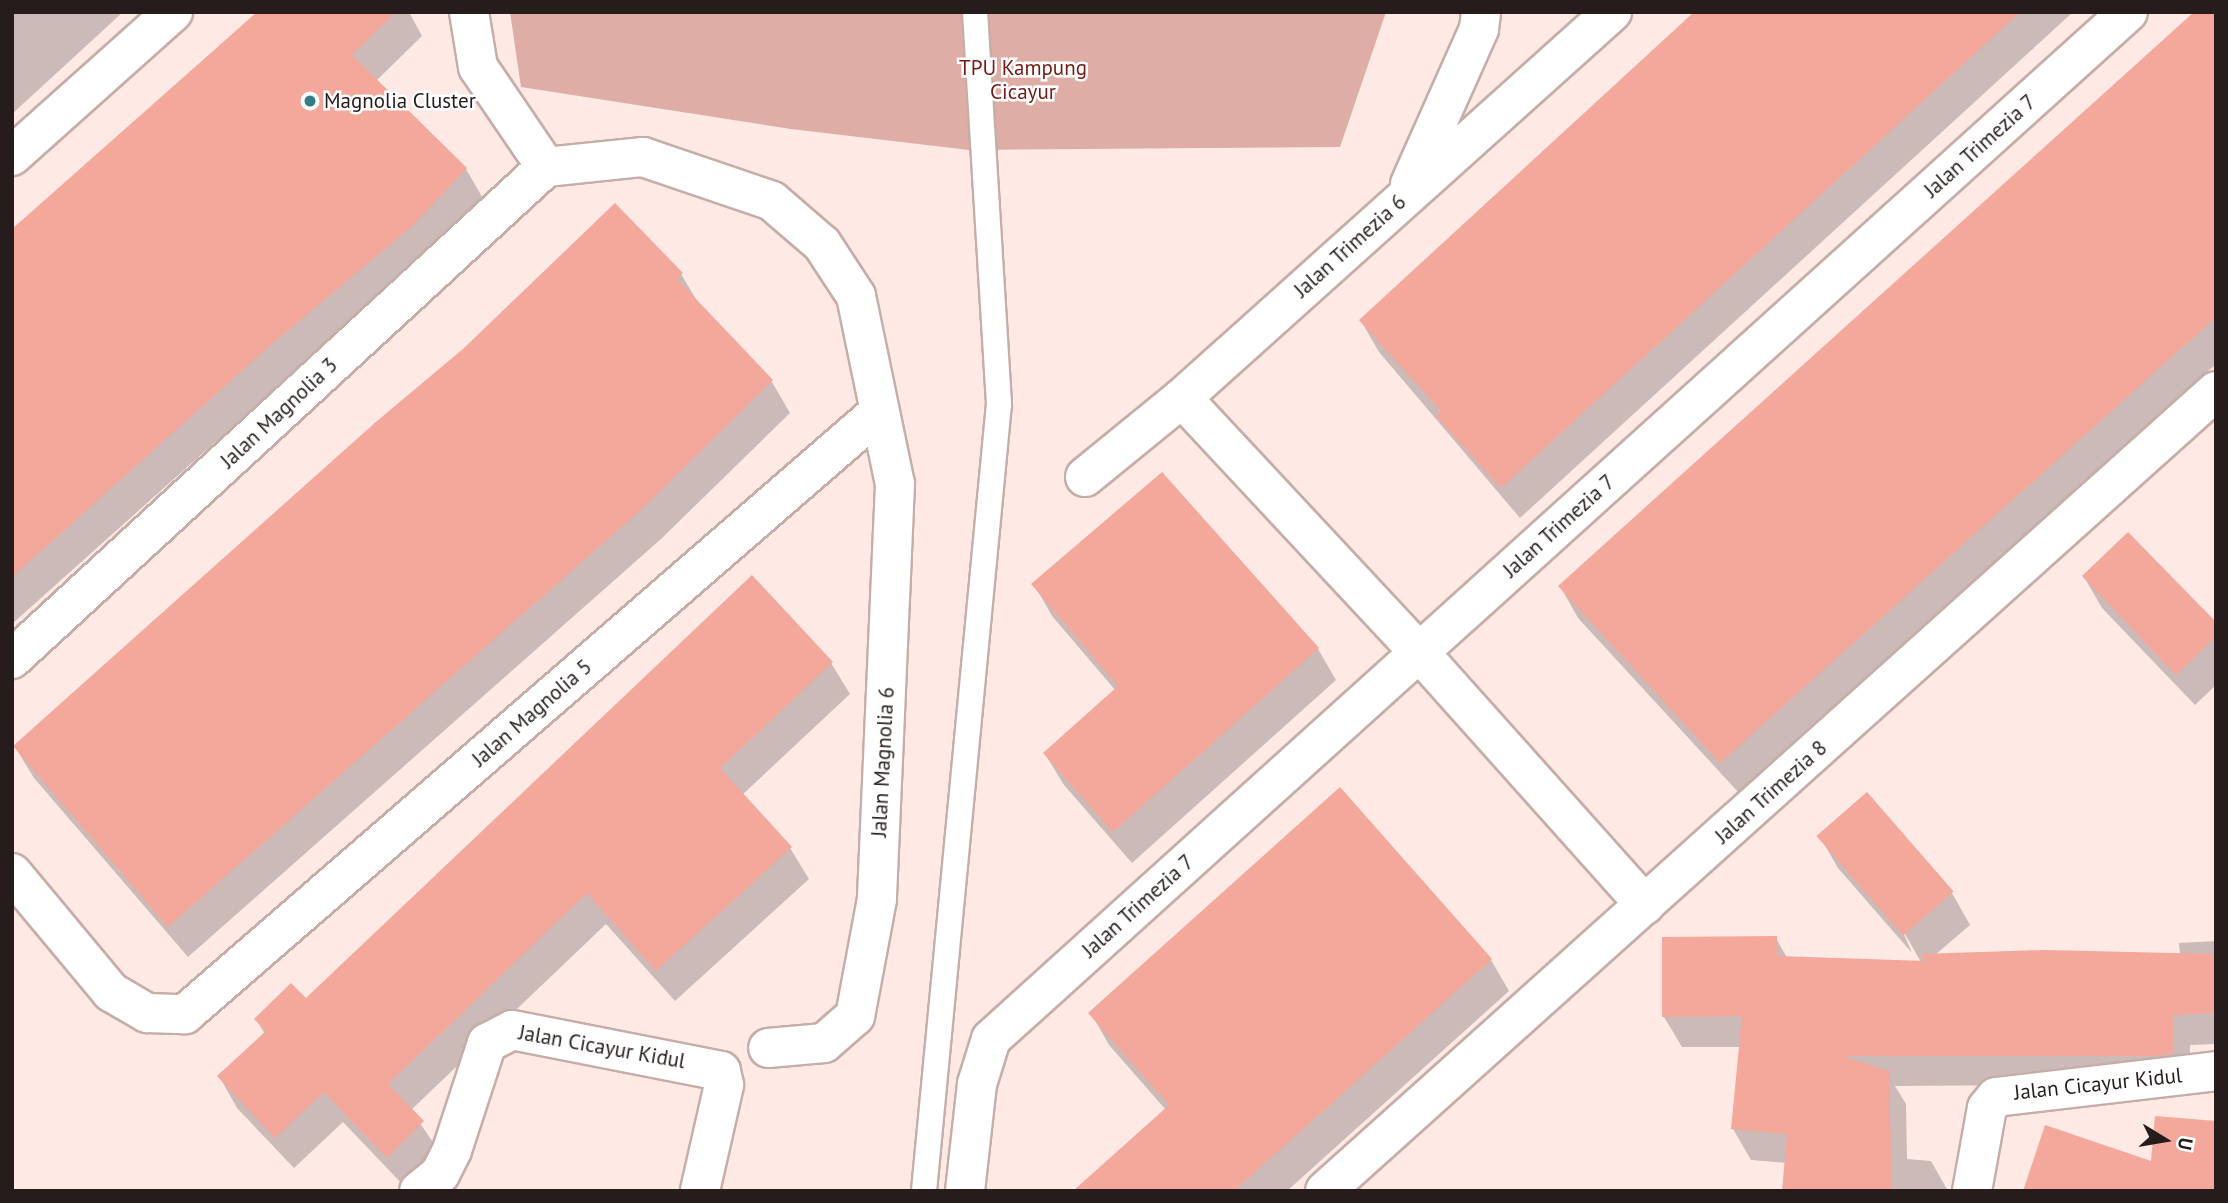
<!DOCTYPE html>
<style>
body{margin:0}
#map{position:relative;width:2228px;height:1203px;overflow:hidden;background:#fee9e5;font-family:"PT Sans",sans-serif}
div>[style]{position:absolute}
.green>*{inset:0;background:#deada5}
.shadow>*{inset:0;background:#0003}
.building>*{inset:0;background:#f4a79b;transform-origin:0 0}
.roads{filter:drop-shadow(2px 0 #c6ada8) drop-shadow(-2px 0 #c6ada8) drop-shadow(0 2px #c6ada8) drop-shadow(0 -2px #c6ada8)}
.service>*{height:24px;margin:-12px;padding:0 12px;transform-origin:12px;border-radius:12px;background:#fff}
.minor>*{height:38px;margin:-19px;padding:0 19px;transform-origin:19px;border-radius:19px;background:#fff}
.dots>*{width:19px;height:19px;translate:-50% -50%;box-sizing:border-box;border:4px solid #fff;border-radius:50%}
span{translate:-50% -50%;white-space:nowrap;text-align:center;line-height:1.15;-webkit-text-stroke:5px #fff;paint-order:stroke}
.park-label{font-size:21px;color:#731b14}
.poi-label{font-size:21px;color:#261c1b}
.left{translate:0 -50%;text-align:left}
.street-label{font-size:21px;color:#261c1b}
.frame{position:absolute;inset:0;border:14px solid #261c1b;pointer-events:none}
.north{position:absolute;left:2130px;top:1105px;width:70px;height:70px;-webkit-text-stroke:5px #fff;paint-order:stroke;rotate:101deg;font-size:19px;font-weight:700;line-height:28px;text-align:center;color:#261c1b}
.north::after{content:'';display:block;margin:auto;width:24px;height:32px;background:#261c1b;clip-path:polygon(50% 0,100% 100%,50% 72%,0 100%)}
</style>
<div id="map">
<div class="green">
<i style="clip-path:polygon(510px 12px,1386px 12px,1340px 147px,969px 150px,791px 129px,521px 87px)"></i>
</div>
<div class="shadow">
<i style="clip-path:polygon(12px 12px,123px 12px,12px 114px)"></i>
<i style="clip-path:polygon(257px 12px,409px 12px,422px 36px,376px 81px,466px 169px,484px 200px,427px 260px,290px 375px,12px 624px,12px 234px)"></i>
<i style="clip-path:polygon(1695px 12px,2073px 12px,1520px 518px,1379px 352px,1361px 321px)"></i>
<i style="clip-path:polygon(2216px 12px,2216px 364px,1739px 793px,1578px 618px,1560px 586px)"></i>
<i style="clip-path:polygon(681px 274px,700px 306px,772px 382px,790px 413px,661px 539px,188px 957px,34px 778px,15px 747px)"></i>
<i style="clip-path:polygon(2084px 577px,2216px 624px,2216px 685px,2195px 705px,2102px 608px)"></i>
<i style="clip-path:polygon(1034px 584px,1318px 649px,1336px 680px,1132px 863px,1064px 785px,1045px 754px,1116px 691px,1052px 616px)"></i>
<i style="clip-path:polygon(831px 663px,850px 694px,742px 795px,790px 848px,809px 879px,675px 1001px,606px 924px,411px 1110px,441px 1154px,406px 1188px,343px 1122px,294px 1168px,237px 1108px,219px 1076px,265px 1034px,256px 1019px,305px 1000px)"></i>
<i style="clip-path:polygon(1820px 837px,1952px 893px,1970px 925px,1935px 955px,2180px 955px,2179px 943px,2216px 941px,2216px 1044px,2190px 1045px,2190px 1084px,1895px 1086px,1906px 1104px,1907px 1159px,1931px 1161px,1948px 1191px,1784px 1191px,1786px 1163px,1751px 1160px,1733px 1129px,1741px 1047px,1682px 1047px,1664px 1017px,1776px 938px,1787px 958px,1921px 962px,1901px 927px,1912px 953px,1838px 868px)"></i>
<i style="clip-path:polygon(1491px 960px,1509px 991px,1287px 1191px,1076px 1191px,1166px 1110px,1109px 1045px,1091px 1013px)"></i>
</div>
<div class="building">
<i style="clip-path:polygon(257px 12px,396px 12px,352px 55px,467px 168px,410px 228px,272px 344px,12px 577px,12px 229px)"></i>
<i style="clip-path:polygon(1694px 12px,2020px 12px,1501px 488px,1436px 416px,1441px 411px,1359px 320px)"></i>
<i style="clip-path:polygon(2194px 12px,2216px 12px,2216px 317px,1720px 763px,1558px 586px)"></i>
<i style="clip-path:polygon(615px 203px,683px 273px,677px 279px,773px 380px,643px 508px,168px 927px,13px 746px,377px 421px,463px 349px)"></i>
<i style="clip-path:polygon(1162px 472px,1319px 648px,1113px 832px,1043px 753px,1118px 686px,1031px 584px)"></i>
<i style="clip-path:polygon(2128px 532px,2216px 622px,2216px 636px,2176px 675px,2082px 576px)"></i>
<i style="clip-path:polygon(752px 575px,833px 662px,720px 768px,792px 847px,656px 971px,587px 893px,388px 1084px,424px 1121px,387px 1158px,324px 1092px,275px 1138px,217px 1076px,266px 1031px,254px 1019px,291px 983px,306px 998px)"></i>
<i style="clip-path:polygon(1340px 787px,1492px 959px,1234px 1191px,1073px 1191px,1169px 1105px,1088px 1013px)"></i>
<i style="left:1867px;top:792px;width:132px;height:67px;rotate:49deg"></i>
<i style="clip-path:polygon(1777px 936px,1777px 956px,1926px 961px,1920px 954px,2045px 950px,2216px 954px,2216px 1013px,2173px 1015px,2173px 1054px,2153px 1056px,1842px 1056px,1889px 1071px,1892px 1191px,1782px 1191px,1787px 1134px,1731px 1129px,1742px 1016px,1662px 1017px,1662px 937px)"></i>
<i style="clip-path:polygon(2155px 1116px,2216px 1121px,2216px 1191px,2023px 1191px,2045px 1125px,2151px 1161px)"></i>
</div>
<div class="roads">
<div class="service">
<i style="left:924px;top:1191px;width:791px;rotate:-84.56deg"></i>
<i style="left:999px;top:404px;width:393px;rotate:-93.5deg"></i>
</div>
<div class="minor">
<i style="left:469px;top:12px;width:56px;rotate:80.7deg"></i>
<i style="left:478px;top:67px;width:121px;rotate:55.8deg"></i>
<i style="left:546px;top:167px;width:98px;rotate:-5.9deg"></i>
<i style="left:643px;top:157px;width:136px;rotate:18.8deg"></i>
<i style="left:772px;top:201px;width:66px;rotate:40.7deg"></i>
<i style="left:822px;top:244px;width:62px;rotate:56.8deg"></i>
<i style="left:856px;top:296px;width:192px;rotate:78.3deg"></i>
<i style="left:895px;top:484px;width:415px;rotate:92.5deg"></i>
<i style="left:877px;top:899px;width:119px;rotate:100.6deg"></i>
<i style="left:855px;top:1016px;width:41px;rotate:138.9deg"></i>
<i style="left:824px;top:1043px;width:56px;rotate:174.9deg"></i>
<i style="left:12px;top:156px;width:216px;rotate:-41.8deg"></i>
<i style="left:1410px;top:184px;width:170px;rotate:-66deg"></i>
<i style="left:1479px;top:29px;width:17px;rotate:-83deg"></i>
<i style="left:1182px;top:398px;width:347px;rotate:47deg"></i>
<i style="left:1419px;top:652px;width:339px;rotate:48.2deg"></i>
<i style="left:1085px;top:477px;width:125px;rotate:-39.2deg"></i>
<i style="left:1182px;top:398px;width:578px;rotate:-41.91deg"></i>
<i style="left:12px;top:659px;width:726px;rotate:-42.66deg"></i>
<i style="left:12px;top:873px;width:155px;rotate:50.2deg"></i>
<i style="left:111px;top:992px;width:42px;rotate:30.3deg"></i>
<i style="left:147px;top:1013px;width:38px;rotate:2deg"></i>
<i style="left:185px;top:1014px;width:919px;rotate:-40.94deg"></i>
<i style="left:419px;top:1191px;width:27px;rotate:-39deg"></i>
<i style="left:440px;top:1174px;width:27px;rotate:-63deg"></i>
<i style="left:452px;top:1150px;width:113px;rotate:-71.9deg"></i>
<i style="left:487px;top:1043px;width:28px;rotate:-27deg"></i>
<i style="left:512px;top:1030px;width:213px;rotate:11.1deg"></i>
<i style="left:721px;top:1071px;width:14px;rotate:78deg"></i>
<i style="left:724px;top:1085px;width:109px;rotate:102.8deg"></i>
<i style="left:965px;top:1191px;width:108px;rotate:-83.6deg"></i>
<i style="left:977px;top:1084px;width:47px;rotate:-72.7deg"></i>
<i style="left:991px;top:1039px;width:1532px;rotate:-42.09deg"></i>
<i style="left:1325px;top:1191px;width:1197px;rotate:-41.92deg"></i>
<i style="left:1972px;top:1191px;width:84px;rotate:-79.8deg"></i>
<i style="left:1987px;top:1108px;width:14px;rotate:-51deg"></i>
<i style="left:1996px;top:1097px;width:222px;rotate:-6.7deg"></i>
</div>
</div>
<div class="dots">
<i style="left:310px;top:101px;background:#367c87"></i>
</div>
<div class="park-label">
<span style="left:1023px;top:80px">TPU Kampung<br>Cicayur</span>
</div>
<div class="poi-label">
<span class="left" style="left:324px;top:101px">Magnolia Cluster</span>
</div>
<div class="street-label">
<span style="left:1980px;top:146px;rotate:-42deg">Jalan Trimezia 7</span>
<span style="left:1350px;top:246px;rotate:-42deg">Jalan Trimezia 6</span>
<span style="left:279px;top:413px;rotate:-43deg">Jalan Magnolia 3</span>
<span style="left:1559px;top:526px;rotate:-42deg">Jalan Trimezia 7</span>
<span style="left:532px;top:713px;rotate:-41deg">Jalan Magnolia 5</span>
<span style="left:883px;top:762px;rotate:-87deg">Jalan Magnolia 6</span>
<span style="left:1771px;top:792px;rotate:-42deg">Jalan Trimezia 8</span>
<span style="left:1138px;top:906px;rotate:-42deg">Jalan Trimezia 7</span>
<span style="left:602px;top:1047px;rotate:10deg">Jalan Cicayur Kidul</span>
<span style="left:2098px;top:1084px;rotate:-6deg">Jalan Cicayur Kidul</span>
</div>
<div class="frame"></div>
<div class="north">U</div>
</div>
